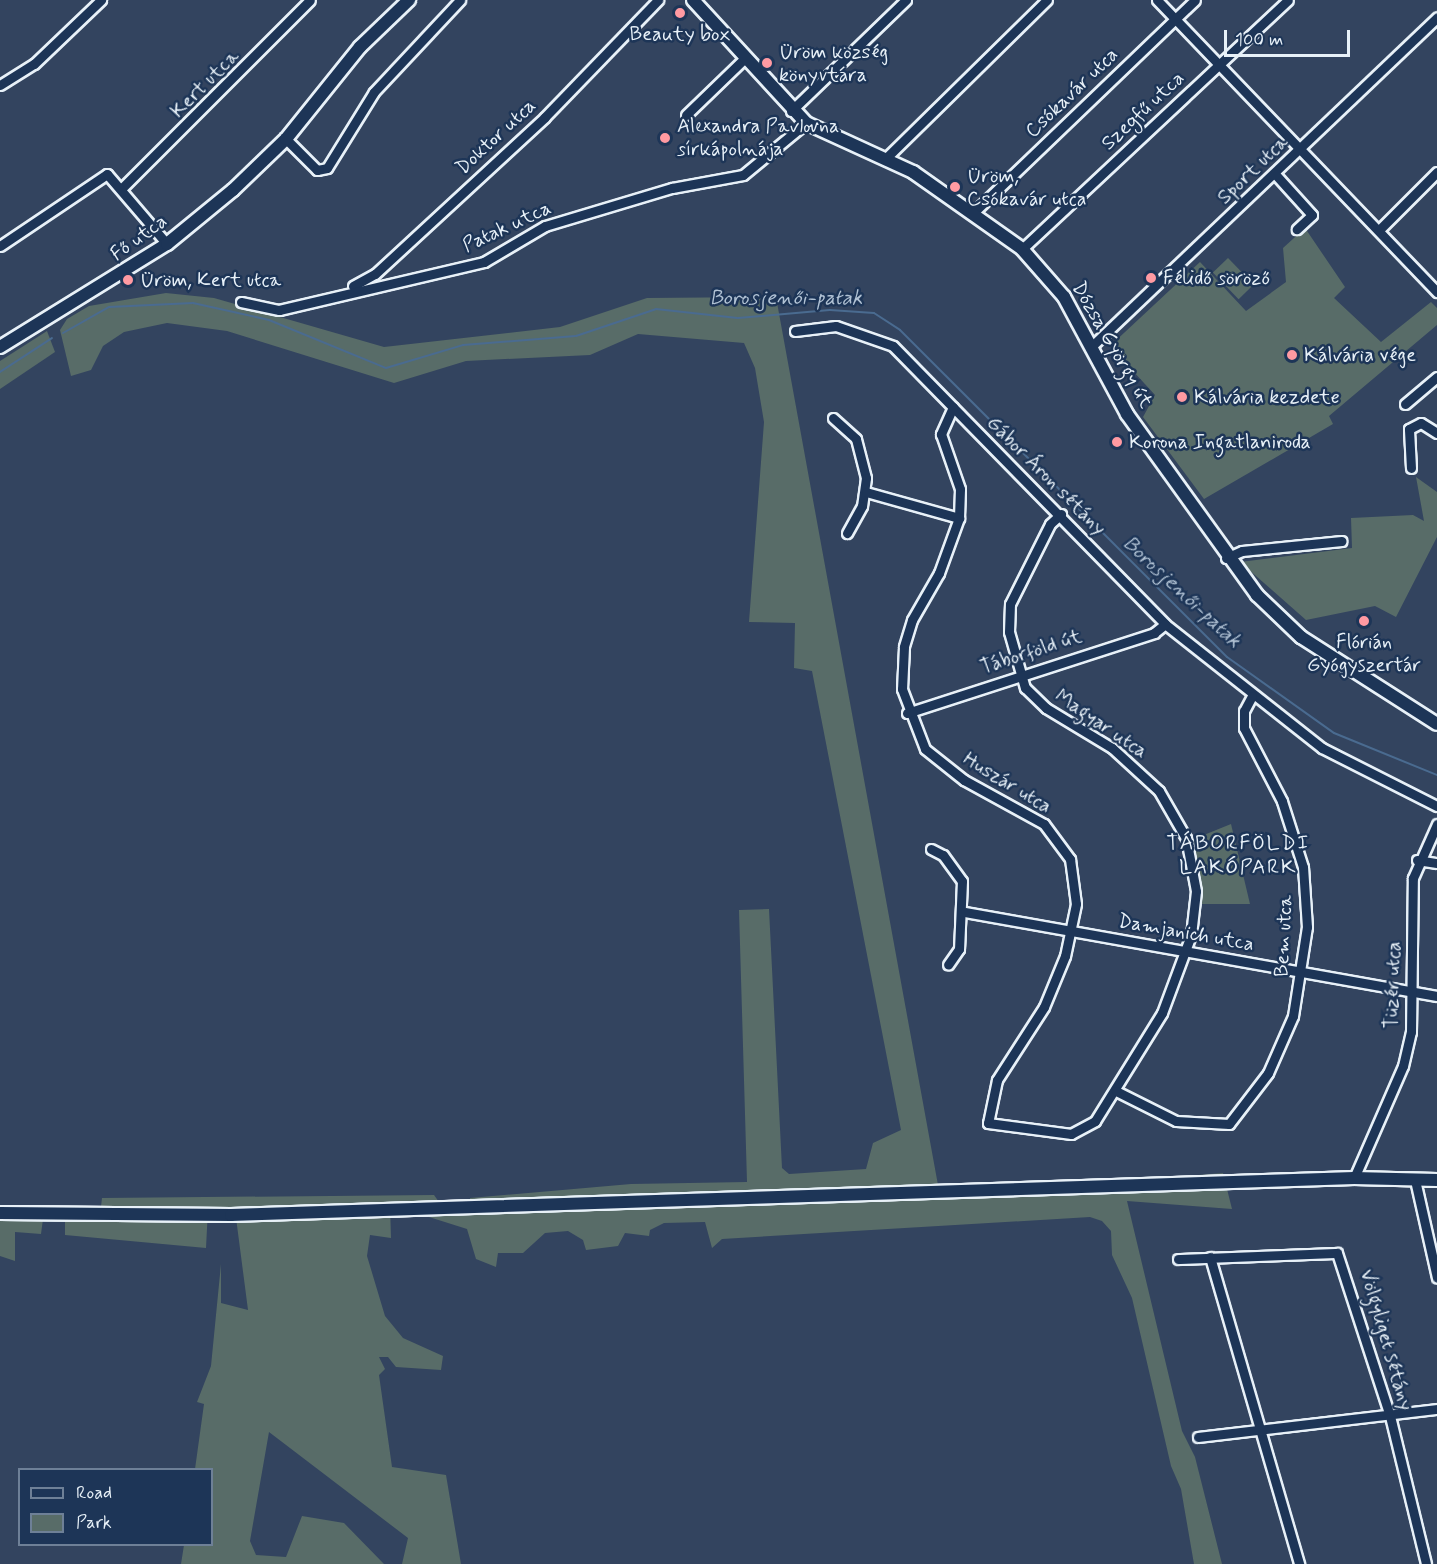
<!DOCTYPE html>
<meta charset="utf-8">
<style>
body{margin:0}
#map{position:relative;width:1437px;height:1564px;overflow:hidden;background:#33445f;font-family:Mynerve,sans-serif}
div>[style]{position:absolute}
.green>*{inset:0;background:#586c68;transform-origin:0 0}
.stream>*{height:2px;margin:-1px;padding:0 1px;transform-origin:1px;border-radius:1px;background:#4a6b90}
.roads{filter:drop-shadow(2px 0 #e8f1f8) drop-shadow(-2px 0 #e8f1f8) drop-shadow(0 2px #e8f1f8) drop-shadow(0 -2px #e8f1f8)}
.street>*{height:9px;margin:-4.5px;padding:0 4.5px;transform-origin:4.5px;border-radius:4.5px;background:#1d3557}
.secondary>*{height:12px;margin:-6px;padding:0 6px;transform-origin:6px;border-radius:6px;background:#1d3557}
.dots>*{width:16px;height:16px;translate:-50% -50%;box-sizing:border-box;border:3px solid #1d3557;border-radius:50%}
span{translate:-50% -50%;white-space:nowrap;text-align:center;line-height:1.15;-webkit-text-stroke:5px #1d3557;paint-order:stroke}
.poi-label{font-size:20px;color:#e8f1f8}
.left{translate:0 -50%;text-align:left}
.street-label{font-size:20px;color:#e8f1f8}
.water-label{font-size:21px;color:#b1c2d4;font-style:italic}
.neighbourhood-label{font-size:21px;color:#e8f1f8;letter-spacing:1.5px}
.legend{position:absolute;left:18px;top:1468px;width:195px;height:78px;box-sizing:border-box;background:#1d3557;border:2px solid #6e8097;margin:0;padding:8px 10px;list-style:none;font-size:18px;color:#e8f1f8}
.legend li{display:flex;align-items:center;gap:12px;height:30px}
.legend b{width:30px;border:2px solid #6e8097}
.scale{position:absolute;left:1224px;top:30px;width:126px;height:27px;box-sizing:border-box;border:3px solid #e8f1f8;border-top:0;padding-left:8px;font-size:18px;line-height:21px;white-space:nowrap;color:#e8f1f8;-webkit-text-stroke:4px #1d3557;paint-order:stroke}
</style>
<div id="map">
<div class="green">
<i style="clip-path:polygon(1305px 228px,1345px 287px,1334px 298px,1381px 342px,1431px 302px,1437px 308px,1437px 325px,1329px 416px,1333px 424px,1204px 499px,1143px 417px,1155px 395px,1110px 346px,1200px 262px,1246px 311px,1286px 282px,1283px 248px)"></i>
<i style="left:1228px;top:258px;width:37px;height:21px;rotate:46deg"></i>
<i style="clip-path:polygon(166px 293px,214px 298px,384px 347px,560px 327px,647px 298px,776px 297px,940px 1196px,1223px 1173px,1232px 1209px,1127px 1201px,1182px 1431px,1195px 1457px,1222px 1564px,1194px 1564px,1181px 1489px,1171px 1466px,1132px 1298px,1112px 1255px,1111px 1231px,1102px 1221px,1090px 1217px,722px 1239px,712px 1248px,705px 1222px,664px 1223px,650px 1230px,649px 1236px,625px 1233px,618px 1246px,586px 1250px,583px 1240px,568px 1231px,545px 1233px,523px 1253px,498px 1253px,496px 1267px,476px 1259px,467px 1229px,429px 1217px,429px 1212px,471px 1210px,470px 1198px,631px 1184px,747px 1182px,739px 910px,769px 909px,782px 1168px,789px 1174px,866px 1169px,873px 1143px,901px 1130px,812px 671px,794px 668px,795px 623px,749px 622px,764px 422px,755px 368px,744px 343px,638px 334px,590px 355px,466px 361px,394px 383px,227px 331px,167px 323px,124px 332px,103px 346px,91px 370px,71px 376px,60px 330px,67px 319px,89px 306px)"></i>
<i style="clip-path:polygon(47px 331px,55px 352px,0 389px,0 361px)"></i>
<i style="clip-path:polygon(1416px 477px,1437px 492px,1437px 537px,1396px 617px,1375px 606px,1306px 620px,1240px 562px,1352px 548px,1351px 518px,1413px 515px,1424px 521px)"></i>
<i style="clip-path:polygon(1231px 824px,1250px 904px,1198px 904px,1189px 841px)"></i>
<i style="clip-path:polygon(434px 1195px,439px 1202px,390px 1205px,391px 1238px,370px 1235px,367px 1256px,385px 1316px,403px 1338px,443px 1356px,441px 1370px,396px 1367px,388px 1357px,379px 1357px,385px 1369px,379px 1375px,392px 1467px,446px 1475px,461px 1564px,402px 1564px,408px 1538px,269px 1432px,250px 1541px,256px 1555px,286px 1557px,302px 1516px,344px 1523px,384px 1564px,181px 1564px,184px 1545px,212px 1544px,212px 1470px,195px 1469px,204px 1404px,197px 1402px,211px 1366px,221px 1264px,221px 1303px,248px 1310px,235px 1210px,208px 1209px,206px 1248px,65px 1235px,65px 1221px,43px 1219px,41px 1234px,15px 1232px,15px 1261px,0 1256px,0 1217px,100px 1215px,102px 1198px)"></i>
</div>
<div class="stream">
<i style="left:63px;top:333px;width:53px;rotate:-29.5deg"></i>
<i style="left:109px;top:307px;width:84px;rotate:-2.7deg"></i>
<i style="left:193px;top:303px;width:78px;rotate:12.6deg"></i>
<i style="left:269px;top:320px;width:126px;rotate:22.3deg"></i>
<i style="left:386px;top:368px;width:80px;rotate:-16.6deg"></i>
<i style="left:463px;top:345px;width:113px;rotate:-4.6deg"></i>
<i style="left:576px;top:336px;width:84px;rotate:-18.6deg"></i>
<i style="left:656px;top:309px;width:82px;rotate:6.3deg"></i>
<i style="left:738px;top:318px;width:92px;rotate:-5deg"></i>
<i style="left:830px;top:310px;width:44px;rotate:3.9deg"></i>
<i style="left:874px;top:313px;width:31px;rotate:33deg"></i>
<i style="left:900px;top:330px;width:462px;rotate:45deg"></i>
<i style="left:1227px;top:657px;width:131px;rotate:35.4deg"></i>
<i style="left:1334px;top:733px;width:111px;rotate:22.2deg"></i>
<i style="left:0;top:372px;width:62px;rotate:-33.2deg"></i>
</div>
<div class="roads">
<div class="street">
<i style="left:1157px;top:0;width:405px;rotate:46.2deg"></i>
<i style="left:0;top:85px;width:40px;rotate:-32deg"></i>
<i style="left:34px;top:64px;width:93px;rotate:-43.7deg"></i>
<i style="left:791px;top:111px;width:160px;rotate:-44deg"></i>
<i style="left:686px;top:115px;width:82px;rotate:-44deg"></i>
<i style="left:286px;top:139px;width:44px;rotate:45deg"></i>
<i style="left:317px;top:170px;width:10px;rotate:-11deg"></i>
<i style="left:327px;top:168px;width:89px;rotate:-58.3deg"></i>
<i style="left:374px;top:92px;width:126px;rotate:-46.9deg"></i>
<i style="left:885px;top:159px;width:227px;rotate:-44.5deg"></i>
<i style="left:1275px;top:174px;width:55px;rotate:47.9deg"></i>
<i style="left:1312px;top:215px;width:21px;rotate:137deg"></i>
<i style="left:121px;top:189px;width:267px;rotate:-45deg"></i>
<i style="left:974px;top:212px;width:306px;rotate:-43.8deg"></i>
<i style="left:1379px;top:230px;width:82px;rotate:-45deg"></i>
<i style="left:0;top:246px;width:129px;rotate:-33.9deg"></i>
<i style="left:107px;top:174px;width:92px;rotate:49.4deg"></i>
<i style="left:1022px;top:249px;width:364px;rotate:-43.1deg"></i>
<i style="left:353px;top:286px;width:25px;rotate:-29deg"></i>
<i style="left:375px;top:274px;width:231px;rotate:-42.7deg"></i>
<i style="left:545px;top:117px;width:163px;rotate:-46deg"></i>
<i style="left:241px;top:302px;width:39px;rotate:12deg"></i>
<i style="left:279px;top:310px;width:211px;rotate:-13.2deg"></i>
<i style="left:484px;top:262px;width:71px;rotate:-30.5deg"></i>
<i style="left:545px;top:226px;width:133px;rotate:-16.7deg"></i>
<i style="left:672px;top:188px;width:72px;rotate:-10.4deg"></i>
<i style="left:743px;top:175px;width:82px;rotate:-39.5deg"></i>
<i style="left:795px;top:331px;width:41px;rotate:-7deg"></i>
<i style="left:836px;top:326px;width:60px;rotate:19.3deg"></i>
<i style="left:893px;top:346px;width:389px;rotate:45.6deg"></i>
<i style="left:1165px;top:624px;width:200px;rotate:38.3deg"></i>
<i style="left:1322px;top:748px;width:129px;rotate:26.8deg"></i>
<i style="left:1091px;top:347px;width:478px;rotate:-43.6deg"></i>
<i style="left:1405px;top:404px;width:42px;rotate:-40.2deg"></i>
<i style="left:953px;top:407px;width:30px;rotate:114deg"></i>
<i style="left:941px;top:434px;width:58px;rotate:70.9deg"></i>
<i style="left:960px;top:489px;width:29px;rotate:92deg"></i>
<i style="left:959px;top:518px;width:59px;rotate:110deg"></i>
<i style="left:939px;top:573px;width:54px;rotate:119.9deg"></i>
<i style="left:912px;top:620px;width:28px;rotate:107deg"></i>
<i style="left:904px;top:647px;width:42px;rotate:92.7deg"></i>
<i style="left:902px;top:689px;width:64px;rotate:69deg"></i>
<i style="left:925px;top:749px;width:50px;rotate:38.5deg"></i>
<i style="left:964px;top:780px;width:91px;rotate:28.8deg"></i>
<i style="left:1044px;top:824px;width:44px;rotate:53.4deg"></i>
<i style="left:1070px;top:859px;width:45px;rotate:82.4deg"></i>
<i style="left:1076px;top:904px;width:53px;rotate:101.9deg"></i>
<i style="left:1065px;top:956px;width:55px;rotate:112.4deg"></i>
<i style="left:1044px;top:1007px;width:87px;rotate:122.8deg"></i>
<i style="left:997px;top:1080px;width:44px;rotate:101.8deg"></i>
<i style="left:988px;top:1123px;width:84px;rotate:7.5deg"></i>
<i style="left:1071px;top:1134px;width:27px;rotate:-28deg"></i>
<i style="left:1095px;top:1121px;width:127px;rotate:-58.2deg"></i>
<i style="left:1162px;top:1013px;width:83px;rotate:-69.6deg"></i>
<i style="left:1191px;top:935px;width:44px;rotate:-83.5deg"></i>
<i style="left:1196px;top:891px;width:54px;rotate:-100.7deg"></i>
<i style="left:1186px;top:838px;width:54px;rotate:-119.9deg"></i>
<i style="left:1159px;top:791px;width:64px;rotate:-137.5deg"></i>
<i style="left:1112px;top:748px;width:77px;rotate:-148.8deg"></i>
<i style="left:1046px;top:708px;width:29px;rotate:-136deg"></i>
<i style="left:1025px;top:688px;width:58px;rotate:-105.9deg"></i>
<i style="left:1009px;top:632px;width:28px;rotate:-88deg"></i>
<i style="left:1010px;top:604px;width:89px;rotate:-63.4deg"></i>
<i style="left:1050px;top:524px;width:15px;rotate:-42deg"></i>
<i style="left:833px;top:418px;width:31px;rotate:42deg"></i>
<i style="left:856px;top:439px;width:40px;rotate:75.6deg"></i>
<i style="left:866px;top:478px;width:28px;rotate:98deg"></i>
<i style="left:862px;top:506px;width:31px;rotate:119deg"></i>
<i style="left:1411px;top:468px;width:39px;rotate:-93deg"></i>
<i style="left:1409px;top:429px;width:13px;rotate:-27deg"></i>
<i style="left:1421px;top:423px;width:19px;rotate:32deg"></i>
<i style="left:866px;top:492px;width:97px;rotate:15.6deg"></i>
<i style="left:1226px;top:558px;width:17px;rotate:-24deg"></i>
<i style="left:1242px;top:551px;width:100px;rotate:-5.7deg"></i>
<i style="left:907px;top:713px;width:260px;rotate:-17.9deg"></i>
<i style="left:1154px;top:633px;width:14px;rotate:-39deg"></i>
<i style="left:931px;top:849px;width:13px;rotate:27deg"></i>
<i style="left:943px;top:855px;width:32px;rotate:54deg"></i>
<i style="left:962px;top:881px;width:68px;rotate:92.5deg"></i>
<i style="left:959px;top:949px;width:19px;rotate:125deg"></i>
<i style="left:1417px;top:860px;width:20px;rotate:9deg"></i>
<i style="left:965px;top:912px;width:479px;rotate:10.1deg"></i>
<i style="left:1116px;top:1091px;width:67px;rotate:26.6deg"></i>
<i style="left:1176px;top:1121px;width:53px;rotate:3.2deg"></i>
<i style="left:1229px;top:1124px;width:64px;rotate:-52.6deg"></i>
<i style="left:1268px;top:1073px;width:62px;rotate:-66.3deg"></i>
<i style="left:1293px;top:1016px;width:90px;rotate:-81.1deg"></i>
<i style="left:1307px;top:927px;width:60px;rotate:-93.8deg"></i>
<i style="left:1303px;top:867px;width:69px;rotate:-107.7deg"></i>
<i style="left:1282px;top:801px;width:82px;rotate:-117.5deg"></i>
<i style="left:1244px;top:728px;width:17px;rotate:-90deg"></i>
<i style="left:1244px;top:711px;width:17px;rotate:-62deg"></i>
<i style="left:1354px;top:1178px;width:122px;rotate:-66.4deg"></i>
<i style="left:1403px;top:1066px;width:35px;rotate:-77deg"></i>
<i style="left:1411px;top:1032px;width:154px;rotate:-89.3deg"></i>
<i style="left:1413px;top:878px;width:59px;rotate:-66deg"></i>
<i style="left:1415px;top:1180px;width:100px;rotate:77.3deg"></i>
<i style="left:1210px;top:1257px;width:320px;rotate:73.8deg"></i>
<i style="left:1178px;top:1259px;width:159px;rotate:-2.2deg"></i>
<i style="left:1337px;top:1253px;width:171px;rotate:72deg"></i>
<i style="left:1390px;top:1416px;width:152px;rotate:76.3deg"></i>
<i style="left:1198px;top:1437px;width:241px;rotate:-6.7deg"></i>
</div>
<div class="secondary">
<i style="left:693px;top:0;width:167px;rotate:47.4deg"></i>
<i style="left:806px;top:123px;width:118px;rotate:24.6deg"></i>
<i style="left:913px;top:172px;width:133px;rotate:35.2deg"></i>
<i style="left:1022px;top:249px;width:64px;rotate:48.8deg"></i>
<i style="left:1064px;top:297px;width:133px;rotate:61.7deg"></i>
<i style="left:1127px;top:414px;width:223px;rotate:54.3deg"></i>
<i style="left:1257px;top:595px;width:61px;rotate:43.7deg"></i>
<i style="left:1301px;top:637px;width:161px;rotate:32.6deg"></i>
<i style="left:0;top:347px;width:196px;rotate:-31.7deg"></i>
<i style="left:167px;top:244px;width:85px;rotate:-39.3deg"></i>
<i style="left:233px;top:190px;width:74px;rotate:-43.9deg"></i>
<i style="left:286px;top:139px;width:118px;rotate:-51.2deg"></i>
<i style="left:360px;top:47px;width:68px;rotate:-43.8deg"></i>
<i style="left:0;top:1213px;width:231px;rotate:0.5deg"></i>
<i style="left:231px;top:1215px;width:1124px;rotate:-1.89deg"></i>
<i style="left:1354px;top:1178px;width:83px;rotate:1.4deg"></i>
</div>
</div>
<div class="dots">
<i style="left:680px;top:13px;background:#ff9aa2"></i>
<i style="left:767px;top:63px;background:#ff9aa2"></i>
<i style="left:665px;top:138px;background:#ff9aa2"></i>
<i style="left:955px;top:187px;background:#ff9aa2"></i>
<i style="left:1151px;top:278px;background:#ff9aa2"></i>
<i style="left:128px;top:280px;background:#ff9aa2"></i>
<i style="left:1292px;top:355px;background:#ff9aa2"></i>
<i style="left:1182px;top:397px;background:#ff9aa2"></i>
<i style="left:1117px;top:442px;background:#ff9aa2"></i>
<i style="left:1364px;top:621px;background:#ff9aa2"></i>
</div>
<div class="poi-label">
<span style="left:680px;top:34px">Beauty box</span>
<span class="left" style="left:779px;top:64px">Üröm község<br>könyvtára</span>
<span class="left" style="left:677px;top:138px">Alexandra Pavlovna<br>sírkápolnája</span>
<span class="left" style="left:967px;top:188px">Üröm,<br>Csókavár utca</span>
<span class="left" style="left:1163px;top:278px">Félidő söröző</span>
<span class="left" style="left:140px;top:280px">Üröm, Kert utca</span>
<span class="left" style="left:1304px;top:355px">Kálvária vége</span>
<span class="left" style="left:1194px;top:397px">Kálvária kezdete</span>
<span class="left" style="left:1129px;top:442px">Korona Ingatlaniroda</span>
<span style="left:1364px;top:654px">Flórián<br>Gyógyszertár</span>
</div>
<div class="street-label">
<span style="left:205px;top:84px;rotate:-45deg">Kert utca</span>
<span style="left:1072px;top:93px;rotate:-44deg">Csókavár utca</span>
<span style="left:1143px;top:111px;rotate:-43deg">Szegfű utca</span>
<span style="left:496px;top:137px;rotate:-43deg">Doktor utca</span>
<span style="left:1253px;top:170px;rotate:-44deg">Sport utca</span>
<span style="left:507px;top:227px;rotate:-25deg">Patak utca</span>
<span style="left:139px;top:238px;rotate:-36deg">Fő utca</span>
<span style="left:1112px;top:345px;rotate:60deg">Dózsa György út</span>
<span style="left:1046px;top:476px;rotate:45deg">Gábor Áron sétány</span>
<span style="left:1031px;top:652px;rotate:-18deg">Táborföld út</span>
<span style="left:1101px;top:724px;rotate:34deg">Magyar utca</span>
<span style="left:1007px;top:783px;rotate:31deg">Huszár utca</span>
<span style="left:1186px;top:933px;rotate:10deg">Damjanich utca</span>
<span style="left:1284px;top:936px;rotate:-87deg">Bem utca</span>
<span style="left:1393px;top:985px;rotate:-88deg">Tüzér utca</span>
<span style="left:1386px;top:1340px;rotate:74deg">Völgyliget sétány</span>
</div>
<div class="water-label">
<span style="left:786px;top:298px">Borosjenői-patak</span>
<span style="left:1182px;top:592px;rotate:43deg">Borosjenői-patak</span>
</div>
<div class="neighbourhood-label">
<span style="left:1238px;top:855px">TÁBORFÖLDI<br>LAKÓPARK</span>
</div>
<ul class="legend">
<li><b style="height:8px;background:#1d3557"></b>Road</li>
<li><b style="height:16px;background:#586c68"></b>Park</li>
</ul>
<div class="scale">100 m</div>
</div>
